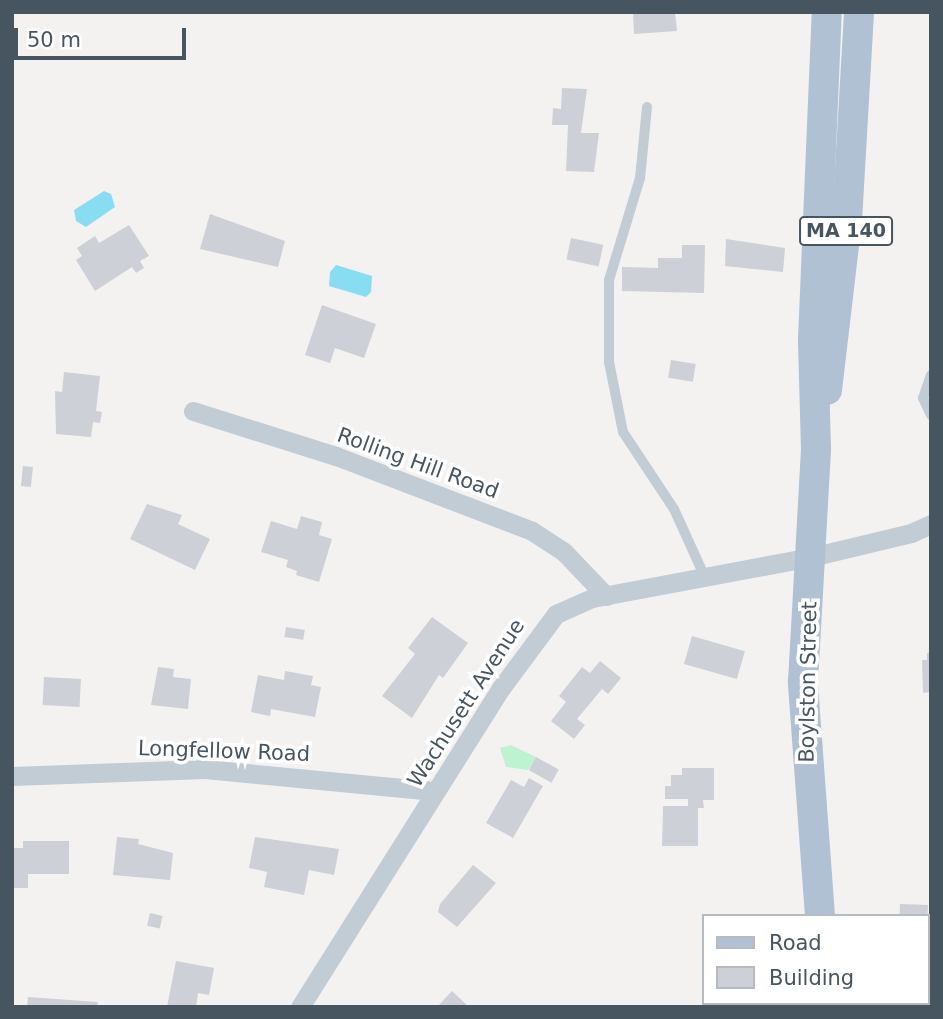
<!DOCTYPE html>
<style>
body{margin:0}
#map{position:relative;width:943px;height:1019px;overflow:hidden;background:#f4f1f1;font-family:"DejaVu Sans",sans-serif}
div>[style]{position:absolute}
.green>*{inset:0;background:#bef3d2}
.water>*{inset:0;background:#88ddf3}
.building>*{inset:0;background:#cdd0d6;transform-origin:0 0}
.lane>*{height:10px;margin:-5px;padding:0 5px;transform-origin:5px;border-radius:5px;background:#c1ccd4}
.street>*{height:19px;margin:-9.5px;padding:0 9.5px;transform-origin:9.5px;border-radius:9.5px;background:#c1ccd4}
.primary>*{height:30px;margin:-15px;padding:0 15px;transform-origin:15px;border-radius:15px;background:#afc1d2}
span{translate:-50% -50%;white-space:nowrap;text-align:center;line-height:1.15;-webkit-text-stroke:7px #fff;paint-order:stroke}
.shield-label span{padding:2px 5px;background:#fff;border:2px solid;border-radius:5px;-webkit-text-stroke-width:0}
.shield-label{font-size:19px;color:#475560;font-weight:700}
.street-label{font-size:21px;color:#475560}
.frame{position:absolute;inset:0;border:14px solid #475560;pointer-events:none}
.legend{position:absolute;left:702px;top:914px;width:228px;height:91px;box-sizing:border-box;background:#fff;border:2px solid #b5bbbf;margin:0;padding:9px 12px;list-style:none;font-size:21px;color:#475560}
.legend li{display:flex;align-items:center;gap:14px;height:35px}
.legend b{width:35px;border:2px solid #b5bbbf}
.scale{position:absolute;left:14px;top:28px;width:172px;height:32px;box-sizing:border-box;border:4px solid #475560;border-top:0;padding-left:9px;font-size:21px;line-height:24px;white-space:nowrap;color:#475560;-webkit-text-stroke:5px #fff;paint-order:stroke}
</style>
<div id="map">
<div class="green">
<i style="clip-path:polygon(511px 745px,536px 757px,528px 770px,506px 767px,500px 748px)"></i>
</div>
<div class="water">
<i style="clip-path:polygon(104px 191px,111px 194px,115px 207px,86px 227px,76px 221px,74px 210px)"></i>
<i style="clip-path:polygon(336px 265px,372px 276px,371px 292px,366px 297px,329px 286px,330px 272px)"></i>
</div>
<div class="building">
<i style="clip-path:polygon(633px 12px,675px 12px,677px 31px,634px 34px)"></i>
<i style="clip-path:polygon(562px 88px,587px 89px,581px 133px,599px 133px,594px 172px,566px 171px,568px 125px,552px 125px,553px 108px,561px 109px)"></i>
<i style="clip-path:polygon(210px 214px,285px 241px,278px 267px,200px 249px)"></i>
<i style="clip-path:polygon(129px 225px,149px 256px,140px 261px,144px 268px,136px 273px,132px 267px,95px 291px,76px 260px,82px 256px,77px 248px,95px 236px,99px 243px)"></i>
<i style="left:571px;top:238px;width:33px;height:22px;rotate:12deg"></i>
<i style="clip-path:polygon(726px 239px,785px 248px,783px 272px,725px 266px)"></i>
<i style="clip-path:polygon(682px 245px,705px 245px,704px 293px,622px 291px,622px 267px,658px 268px,658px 258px,682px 258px)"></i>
<i style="clip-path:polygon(322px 305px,376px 324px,364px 358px,335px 348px,330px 363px,305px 355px)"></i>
<i style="left:671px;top:360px;width:25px;height:18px;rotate:9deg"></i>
<i style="clip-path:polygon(64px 372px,100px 376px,96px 411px,102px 412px,100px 423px,93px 422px,91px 437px,56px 434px,55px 391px,62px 392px)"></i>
<i style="left:23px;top:466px;width:10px;height:20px;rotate:6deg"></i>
<i style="clip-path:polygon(147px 504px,182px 515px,178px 524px,210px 539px,195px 570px,130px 539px)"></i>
<i style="clip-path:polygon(301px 516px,322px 522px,319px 535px,332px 539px,319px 582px,296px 575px,297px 571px,286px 567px,288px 560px,261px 552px,271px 521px,297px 529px)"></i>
<i style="clip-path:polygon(432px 617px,468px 643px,443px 678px,439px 675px,412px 718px,382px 696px,415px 654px,408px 648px)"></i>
<i style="left:286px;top:627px;width:19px;height:10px;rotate:9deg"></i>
<i style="left:692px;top:636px;width:55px;height:29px;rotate:16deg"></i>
<i style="clip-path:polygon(931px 652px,931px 692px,923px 693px,922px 660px,927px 660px,927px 653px)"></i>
<i style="clip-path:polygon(600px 661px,621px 678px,608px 694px,602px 689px,577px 719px,585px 725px,574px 739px,551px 721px,566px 702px,559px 696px,582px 667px,590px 673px)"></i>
<i style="clip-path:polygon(158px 667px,174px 669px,173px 677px,191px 679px,188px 709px,151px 705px)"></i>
<i style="clip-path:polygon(285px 671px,313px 676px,311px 685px,321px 687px,315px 717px,271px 709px,270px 716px,251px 712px,258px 675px,284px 680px)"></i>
<i style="left:44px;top:677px;width:37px;height:28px;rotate:3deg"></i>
<i style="left:536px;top:757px;width:26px;height:15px;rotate:29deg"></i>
<i style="clip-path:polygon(682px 768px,714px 768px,714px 800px,703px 800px,704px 808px,698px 808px,698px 846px,662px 846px,663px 806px,688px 806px,688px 799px,665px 799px,665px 786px,671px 786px,671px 775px,682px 775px)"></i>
<i style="clip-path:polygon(529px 778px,543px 786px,513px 838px,486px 823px,511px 780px,524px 787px)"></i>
<i style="clip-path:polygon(117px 837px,139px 839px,138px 844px,173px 853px,170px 880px,113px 875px)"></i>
<i style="clip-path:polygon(255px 837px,339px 849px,334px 875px,309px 870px,304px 895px,264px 887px,267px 872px,249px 868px)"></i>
<i style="clip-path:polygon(23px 841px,69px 841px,69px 874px,28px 874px,28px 888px,13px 888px,12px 848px,23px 848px)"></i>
<i style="clip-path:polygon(473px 865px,496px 883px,457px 927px,438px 912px,440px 904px)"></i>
<i style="left:900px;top:904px;width:28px;height:12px;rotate:2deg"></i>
<i style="left:150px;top:913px;width:13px;height:13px;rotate:13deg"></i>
<i style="left:927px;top:940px;width:4px;height:27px"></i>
<i style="clip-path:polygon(176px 961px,214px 968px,209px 995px,198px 993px,196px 1007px,167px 1007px)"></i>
<i style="clip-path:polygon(452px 991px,469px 1007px,437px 1007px)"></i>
<i style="clip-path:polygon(28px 997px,98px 1002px,97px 1007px,27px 1007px)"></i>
<i style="left:710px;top:1003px;width:34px;height:4px"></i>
</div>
<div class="lane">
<i style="left:647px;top:107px;width:71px;rotate:95.6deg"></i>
<i style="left:640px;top:178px;width:107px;rotate:106.9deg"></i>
<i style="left:609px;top:280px;width:82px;rotate:90deg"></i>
<i style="left:609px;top:362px;width:71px;rotate:78.7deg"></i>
<i style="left:623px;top:432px;width:92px;rotate:56.5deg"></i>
<i style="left:674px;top:509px;width:72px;rotate:65.6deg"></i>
<i style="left:931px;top:375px;width:24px;rotate:109deg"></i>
<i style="left:923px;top:398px;width:19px;rotate:65deg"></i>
</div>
<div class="street">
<i style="left:193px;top:411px;width:150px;rotate:17.5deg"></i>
<i style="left:336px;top:456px;width:210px;rotate:20.9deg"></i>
<i style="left:532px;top:531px;width:38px;rotate:33deg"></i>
<i style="left:564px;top:552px;width:61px;rotate:46.3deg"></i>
<i style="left:12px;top:776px;width:193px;rotate:-2.1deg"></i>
<i style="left:205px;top:769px;width:230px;rotate:5.5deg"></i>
<i style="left:300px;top:1007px;width:377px;rotate:-57.8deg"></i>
<i style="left:501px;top:688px;width:92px;rotate:-53.4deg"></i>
<i style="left:556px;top:614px;width:39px;rotate:-24deg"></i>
<i style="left:592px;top:598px;width:223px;rotate:-10.6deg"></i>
<i style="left:811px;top:557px;width:103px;rotate:-13.5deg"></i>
<i style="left:911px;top:533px;width:22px;rotate:-24deg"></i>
</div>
<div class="primary">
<i style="left:827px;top:390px;width:170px;rotate:-83.3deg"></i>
<i style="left:847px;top:221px;width:209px;rotate:-86.7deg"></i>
<i style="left:820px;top:916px;width:235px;rotate:-94.2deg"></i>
<i style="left:803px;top:682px;width:233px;rotate:-86.8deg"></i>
<i style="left:816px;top:449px;width:109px;rotate:-91.6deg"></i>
<i style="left:813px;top:340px;width:328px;rotate:-87.6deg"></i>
<i style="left:833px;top:1003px;width:4px;rotate:90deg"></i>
</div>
<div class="shield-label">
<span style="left:846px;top:231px">MA 140</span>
</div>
<div class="street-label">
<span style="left:418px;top:463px;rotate:20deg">Rolling Hill Road</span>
<span style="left:808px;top:682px;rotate:-89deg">Boylston Street</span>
<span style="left:466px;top:703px;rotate:-57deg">Wachusett Avenue</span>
<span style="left:224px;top:751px;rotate:2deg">Longfellow Road</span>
</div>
<div class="frame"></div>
<ul class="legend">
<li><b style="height:9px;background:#afc1d2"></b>Road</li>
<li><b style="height:19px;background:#cdd0d6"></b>Building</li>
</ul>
<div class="scale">50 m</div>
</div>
